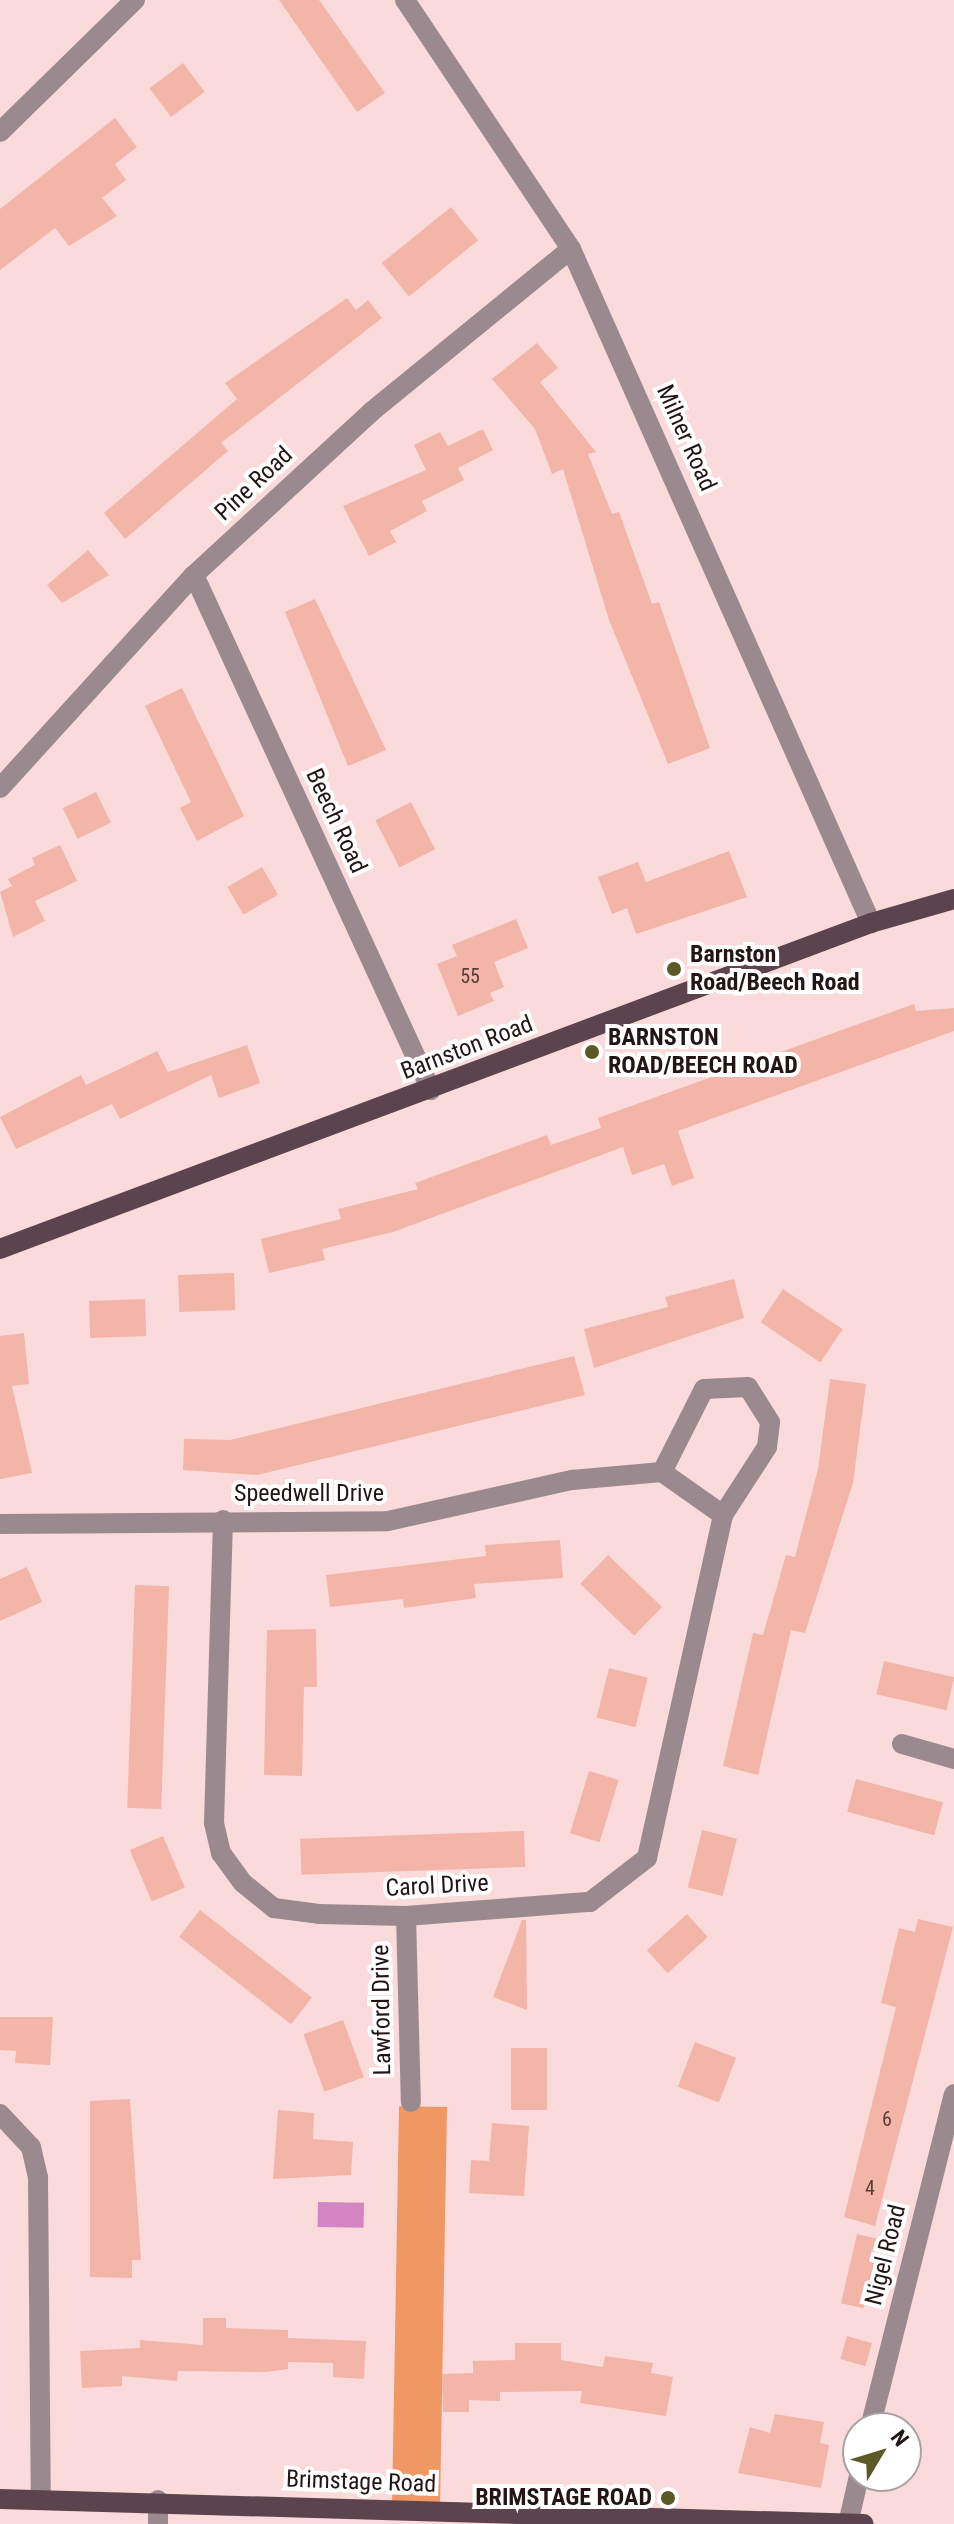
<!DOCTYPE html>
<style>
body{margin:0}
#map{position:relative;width:954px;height:2524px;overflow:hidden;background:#fbdadc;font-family:"Roboto Condensed",sans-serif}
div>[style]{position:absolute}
.forest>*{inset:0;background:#ef9864;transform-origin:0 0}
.water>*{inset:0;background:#d485c4;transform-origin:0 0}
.building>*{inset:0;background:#f3b5a8;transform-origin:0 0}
.minor>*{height:20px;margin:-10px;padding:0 10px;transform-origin:10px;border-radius:10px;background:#9a8a90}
.tertiary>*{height:20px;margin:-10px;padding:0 10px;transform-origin:10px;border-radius:10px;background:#9a8a90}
.primary>*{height:20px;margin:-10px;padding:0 10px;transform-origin:10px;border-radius:10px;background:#5d434d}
.dots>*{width:22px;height:22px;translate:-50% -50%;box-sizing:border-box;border:4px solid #fff;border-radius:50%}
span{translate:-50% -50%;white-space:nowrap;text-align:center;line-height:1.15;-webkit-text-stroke:8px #fff;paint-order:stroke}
.number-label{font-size:20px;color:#573d3a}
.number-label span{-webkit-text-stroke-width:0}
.street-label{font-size:24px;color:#231516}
.poi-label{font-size:24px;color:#231516;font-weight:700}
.left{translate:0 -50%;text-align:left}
.right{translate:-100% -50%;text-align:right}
.north{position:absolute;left:842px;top:2412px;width:80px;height:80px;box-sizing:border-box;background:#fff;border:2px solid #a7a1a2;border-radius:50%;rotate:52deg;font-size:22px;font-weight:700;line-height:32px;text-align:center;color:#231516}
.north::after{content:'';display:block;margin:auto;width:28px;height:36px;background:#5b5a27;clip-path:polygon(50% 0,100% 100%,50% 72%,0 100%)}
</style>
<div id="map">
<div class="forest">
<i style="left:447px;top:2107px;width:396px;height:48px;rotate:91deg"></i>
</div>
<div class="water">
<i style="left:318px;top:2202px;width:46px;height:25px;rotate:1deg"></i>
</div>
<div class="building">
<i style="clip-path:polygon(279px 0,319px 0,385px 93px,357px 112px)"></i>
<i style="left:183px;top:63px;width:36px;height:42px;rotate:53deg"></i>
<i style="clip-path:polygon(115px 118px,137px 147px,115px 164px,126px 180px,102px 198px,117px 216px,69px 246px,55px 228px,0 270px,0 209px)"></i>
<i style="left:451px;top:207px;width:43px;height:89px;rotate:51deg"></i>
<i style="clip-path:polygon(347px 298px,356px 310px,368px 300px,382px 318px,221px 443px,228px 451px,125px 539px,104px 513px,237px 399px,225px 383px)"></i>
<i style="clip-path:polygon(537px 343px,558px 368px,540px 382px,596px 452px,588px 454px,612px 514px,619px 512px,652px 604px,659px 602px,710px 748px,668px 764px,609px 620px,563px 469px,552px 474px,535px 429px,492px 379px)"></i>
<i style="clip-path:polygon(483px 429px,493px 450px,458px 468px,464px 480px,422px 501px,427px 511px,390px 531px,396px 542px,369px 556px,343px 506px,426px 470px,414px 445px,440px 432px,448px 446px)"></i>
<i style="clip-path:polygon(88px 550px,109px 575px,62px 603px,47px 585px)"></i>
<i style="clip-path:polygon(315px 599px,386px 750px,348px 766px,285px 612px)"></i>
<i style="clip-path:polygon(182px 688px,244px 816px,197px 841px,180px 808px,191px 802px,145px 706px)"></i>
<i style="left:96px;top:792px;width:34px;height:37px;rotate:64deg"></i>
<i style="left:411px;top:802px;width:53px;height:40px;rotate:63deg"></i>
<i style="clip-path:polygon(60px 845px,77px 881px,35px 901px,45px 921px,13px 937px,0 892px,12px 886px,8px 879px,35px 865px,32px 858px)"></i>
<i style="clip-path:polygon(729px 851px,747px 897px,636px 934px,627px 908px,612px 914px,598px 877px,638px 862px,646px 882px)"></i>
<i style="left:262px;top:867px;width:32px;height:40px;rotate:60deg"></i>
<i style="clip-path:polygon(516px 919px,528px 948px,494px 962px,504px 987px,490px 993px,494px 1001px,458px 1016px,437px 964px,457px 956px,452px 945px)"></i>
<i style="clip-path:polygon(914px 1004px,916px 1011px,954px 1008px,954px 1031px,678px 1131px,694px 1178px,672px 1186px,664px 1164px,632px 1175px,623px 1147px,393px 1232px,322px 1249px,325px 1260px,269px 1273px,261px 1239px,341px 1219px,338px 1209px,418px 1189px,415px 1183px,547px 1135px,551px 1145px,601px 1128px,598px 1118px)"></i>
<i style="clip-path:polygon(247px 1045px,260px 1083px,219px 1098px,211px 1075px,120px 1119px,112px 1104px,16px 1149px,0 1117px,81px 1075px,86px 1085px,157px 1051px,168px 1072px)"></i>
<i style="left:234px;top:1273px;width:37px;height:56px;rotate:88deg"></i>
<i style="clip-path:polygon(734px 1279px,744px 1318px,594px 1368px,584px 1329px,668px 1307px,665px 1297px)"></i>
<i style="left:783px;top:1289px;width:72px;height:40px;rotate:34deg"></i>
<i style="left:145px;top:1299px;width:37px;height:56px;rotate:88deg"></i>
<i style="clip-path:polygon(24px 1333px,29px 1384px,12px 1386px,32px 1473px,0 1479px,0 1336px)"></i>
<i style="clip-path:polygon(574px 1356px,585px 1395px,257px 1475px,183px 1470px,184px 1439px,230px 1440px)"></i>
<i style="clip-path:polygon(830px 1379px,866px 1384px,853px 1483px,805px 1633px,791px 1630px,758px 1775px,723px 1766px,753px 1633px,763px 1635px,786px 1555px,795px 1557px,818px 1469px)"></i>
<i style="clip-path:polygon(560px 1540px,563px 1578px,474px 1584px,476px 1598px,404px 1608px,403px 1599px,330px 1607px,326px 1575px,486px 1556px,485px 1545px)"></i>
<i style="left:608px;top:1555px;width:75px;height:40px;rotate:44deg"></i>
<i style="clip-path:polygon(27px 1567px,42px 1602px,0 1621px,0 1579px)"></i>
<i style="left:135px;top:1585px;width:34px;height:223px;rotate:2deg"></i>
<i style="clip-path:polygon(316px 1629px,317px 1687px,304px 1687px,302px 1776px,264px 1775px,267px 1630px)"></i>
<i style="left:884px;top:1661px;width:72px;height:34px;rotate:13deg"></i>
<i style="left:609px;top:1668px;width:40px;height:51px;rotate:14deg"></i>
<i style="left:589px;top:1771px;width:31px;height:65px;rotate:17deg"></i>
<i style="left:856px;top:1779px;width:90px;height:34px;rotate:15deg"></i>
<i style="left:702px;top:1830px;width:36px;height:59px;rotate:14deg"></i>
<i style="left:524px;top:1831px;width:36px;height:224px;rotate:88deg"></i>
<i style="left:163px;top:1836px;width:56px;height:36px;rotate:67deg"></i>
<i style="left:200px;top:1910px;width:142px;height:34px;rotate:38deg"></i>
<i style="left:687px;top:1914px;width:31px;height:54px;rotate:48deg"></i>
<i style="clip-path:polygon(918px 1919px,953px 1927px,875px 2226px,844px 2217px,896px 2007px,881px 2003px,899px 1928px,915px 1932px)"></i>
<i style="clip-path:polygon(522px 1920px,526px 1920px,527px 2010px,493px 1997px)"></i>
<i style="clip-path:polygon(0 2017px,53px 2017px,50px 2065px,15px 2063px,16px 2051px,0 2050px)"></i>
<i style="left:343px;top:2020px;width:61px;height:42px;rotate:70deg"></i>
<i style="left:695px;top:2042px;width:44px;height:48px;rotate:21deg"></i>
<i style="left:511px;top:2048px;width:36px;height:62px"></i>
<i style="clip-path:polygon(130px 2099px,141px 2260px,132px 2260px,132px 2278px,90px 2277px,90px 2101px)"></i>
<i style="clip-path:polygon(278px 2110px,314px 2113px,313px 2139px,353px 2142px,351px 2175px,273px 2179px)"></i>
<i style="clip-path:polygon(492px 2123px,529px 2126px,524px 2196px,469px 2193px,471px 2160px,489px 2161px)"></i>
<i style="left:857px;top:2234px;width:23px;height:71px;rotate:13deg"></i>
<i style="clip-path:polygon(203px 2318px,226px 2318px,226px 2328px,288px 2330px,288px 2338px,366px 2341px,364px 2379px,333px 2377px,333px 2363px,288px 2362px,288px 2369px,266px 2372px,178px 2371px,177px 2381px,122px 2376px,122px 2386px,82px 2388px,80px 2351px,140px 2348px,140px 2340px,203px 2345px)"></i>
<i style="left:847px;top:2336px;width:26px;height:24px;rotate:16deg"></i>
<i style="clip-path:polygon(515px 2343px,561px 2343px,561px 2360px,603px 2367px,605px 2356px,653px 2363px,651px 2373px,673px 2377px,666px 2416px,580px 2403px,582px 2391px,500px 2392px,500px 2401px,469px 2400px,469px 2412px,443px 2412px,442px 2374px,473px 2373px,473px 2361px,515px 2360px)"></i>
<i style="clip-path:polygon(775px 2414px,824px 2422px,820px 2443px,829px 2445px,821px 2488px,738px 2473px,750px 2427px,770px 2433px)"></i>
</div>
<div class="minor">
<i style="left:0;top:132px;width:189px;rotate:-44.4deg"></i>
<i style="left:194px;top:575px;width:567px;rotate:65.29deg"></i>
<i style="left:0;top:788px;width:288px;rotate:-47.7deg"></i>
<i style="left:194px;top:575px;width:241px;rotate:-42.6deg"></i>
<i style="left:371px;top:412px;width:258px;rotate:-39.2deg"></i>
<i style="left:223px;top:1520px;width:303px;rotate:91.7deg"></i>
<i style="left:214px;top:1823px;width:31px;rotate:77deg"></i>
<i style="left:221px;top:1853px;width:37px;rotate:54deg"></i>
<i style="left:243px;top:1883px;width:40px;rotate:39deg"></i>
<i style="left:274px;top:1908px;width:45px;rotate:7.6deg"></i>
<i style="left:319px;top:1914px;width:87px;rotate:1.3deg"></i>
<i style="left:406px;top:1916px;width:185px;rotate:-4.4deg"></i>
<i style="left:590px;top:1902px;width:72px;rotate:-37.7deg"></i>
<i style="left:647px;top:1858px;width:351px;rotate:-77.5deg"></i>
<i style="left:723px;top:1515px;width:81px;rotate:-57.1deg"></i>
<i style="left:767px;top:1447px;width:25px;rotate:-83deg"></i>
<i style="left:770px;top:1422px;width:41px;rotate:-122.2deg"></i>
<i style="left:748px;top:1387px;width:44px;rotate:177.4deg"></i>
<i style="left:704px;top:1389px;width:93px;rotate:116.8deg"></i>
<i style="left:0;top:1524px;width:388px;rotate:-0.4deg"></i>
<i style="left:388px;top:1521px;width:189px;rotate:-12.6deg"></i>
<i style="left:572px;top:1480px;width:90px;rotate:-5.1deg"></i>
<i style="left:662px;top:1472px;width:75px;rotate:35.2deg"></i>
<i style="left:902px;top:1744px;width:54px;rotate:16.1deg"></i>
<i style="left:406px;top:1916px;width:186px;rotate:88.5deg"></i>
<i style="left:0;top:2114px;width:45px;rotate:46.8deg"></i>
<i style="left:31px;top:2147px;width:32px;rotate:77deg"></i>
<i style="left:38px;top:2178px;width:322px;rotate:89.5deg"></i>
<i style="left:870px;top:2428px;width:344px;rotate:-75.9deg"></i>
<i style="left:158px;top:2524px;width:24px;rotate:-90deg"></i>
<i style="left:848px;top:2524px;width:49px;rotate:-77.1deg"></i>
</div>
<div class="tertiary">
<i style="left:405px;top:0;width:299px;rotate:56.3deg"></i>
<i style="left:571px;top:249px;width:738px;rotate:66.01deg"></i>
</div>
<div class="primary">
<i style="left:0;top:1249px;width:930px;rotate:-20.52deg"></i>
<i style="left:871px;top:923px;width:86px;rotate:-16.1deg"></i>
<i style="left:0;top:2499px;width:864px;rotate:1.66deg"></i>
</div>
<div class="dots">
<i style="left:674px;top:969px;background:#5b5a27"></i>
<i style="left:592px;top:1052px;background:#5b5a27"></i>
<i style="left:668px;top:2498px;background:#5b5a27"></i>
</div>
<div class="number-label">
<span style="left:470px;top:976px">55</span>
<span style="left:887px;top:2119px">6</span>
<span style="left:870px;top:2188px">4</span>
</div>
<div class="street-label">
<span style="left:686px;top:438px;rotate:66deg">Milner Road</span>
<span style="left:254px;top:484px;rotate:-43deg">Pine Road</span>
<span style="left:336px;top:821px;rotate:65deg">Beech Road</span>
<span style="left:467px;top:1048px;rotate:-21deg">Barnston Road</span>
<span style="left:309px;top:1494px">Speedwell Drive</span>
<span style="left:437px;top:1886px;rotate:-3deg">Carol Drive</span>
<span style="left:382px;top:2010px;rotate:-91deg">Lawford Drive</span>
<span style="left:886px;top:2255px;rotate:-76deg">Nigel Road</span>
<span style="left:361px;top:2482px;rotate:2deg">Brimstage Road</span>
</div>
<div class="poi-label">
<span class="left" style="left:690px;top:969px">Barnston<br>Road/Beech Road</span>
<span class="left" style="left:608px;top:1052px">BARNSTON<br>ROAD/BEECH ROAD</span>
<span class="right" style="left:652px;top:2498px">BRIMSTAGE ROAD</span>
</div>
<div class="north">N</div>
</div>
